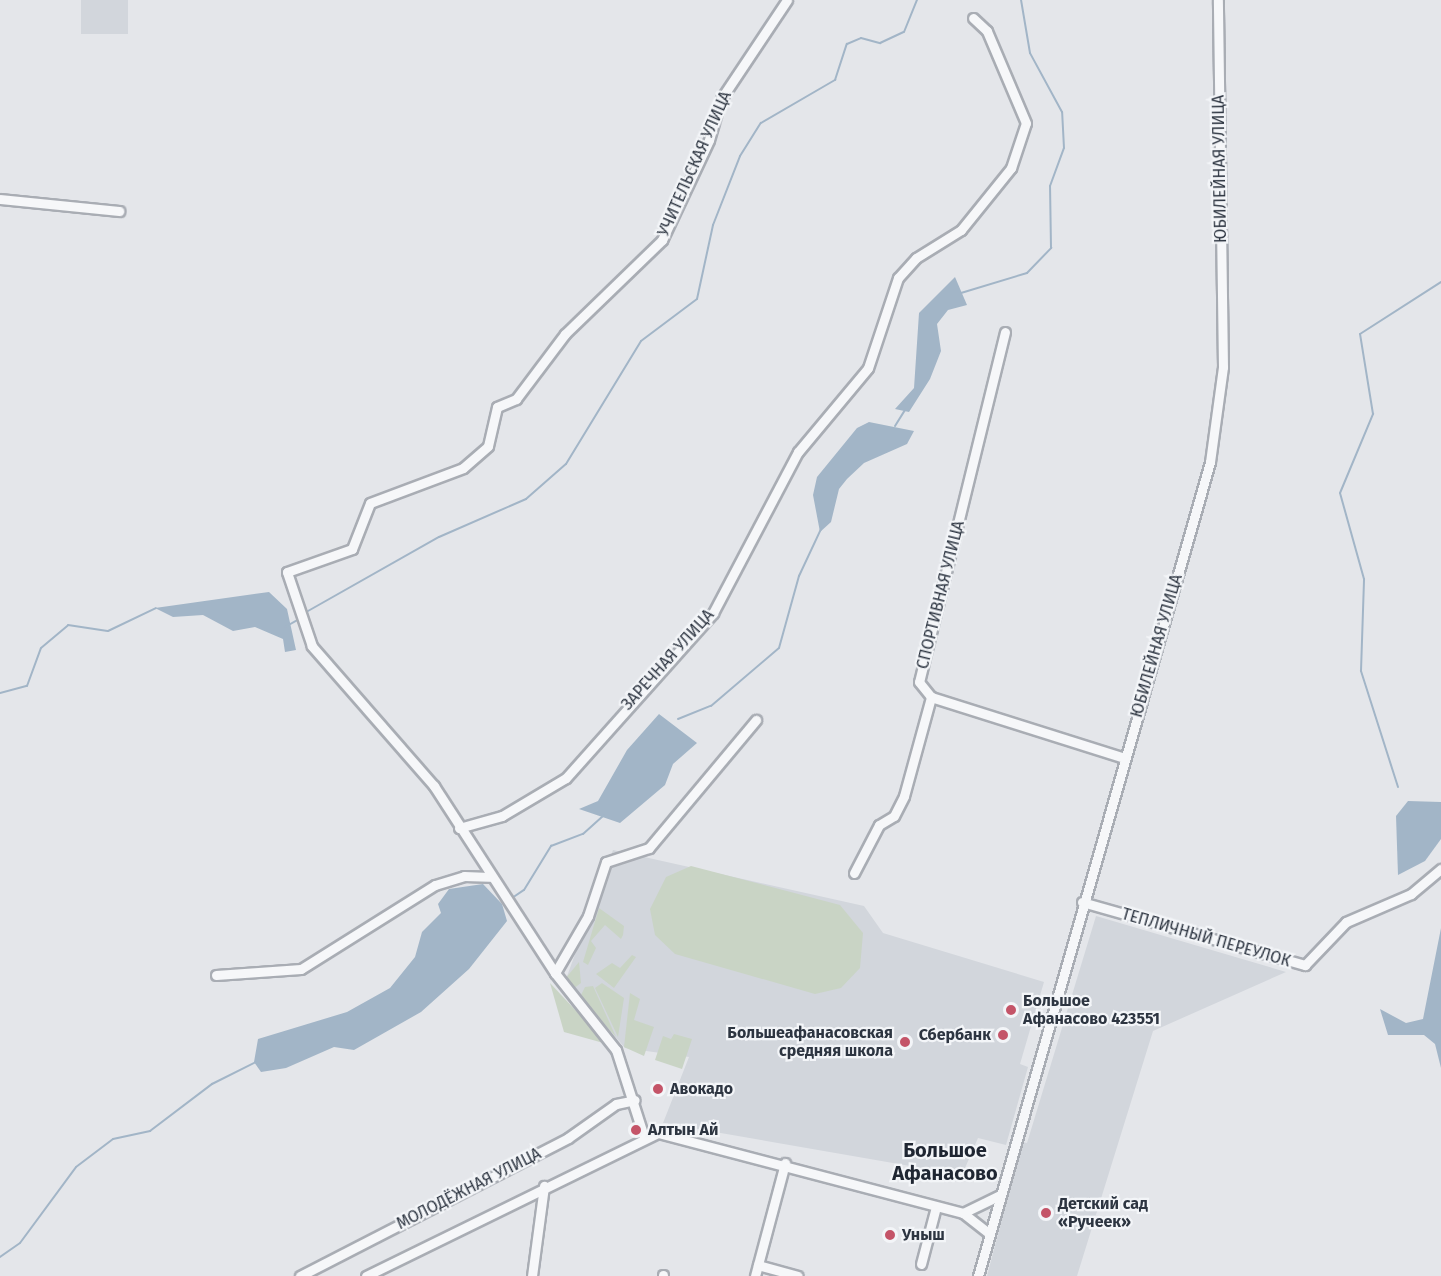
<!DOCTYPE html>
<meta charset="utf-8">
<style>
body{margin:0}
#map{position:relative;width:1441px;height:1276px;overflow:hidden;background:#e4e6ea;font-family:"Fira Sans",sans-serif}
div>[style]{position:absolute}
.built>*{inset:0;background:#d2d6dc;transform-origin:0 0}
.green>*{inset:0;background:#c9d4c5}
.water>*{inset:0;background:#a2b5c7}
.stream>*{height:2px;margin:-1px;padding:0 1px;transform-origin:1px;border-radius:1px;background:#a2b5c7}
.roads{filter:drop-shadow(2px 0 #a9adb4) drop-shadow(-2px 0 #a9adb4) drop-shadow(0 2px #a9adb4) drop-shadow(0 -2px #a9adb4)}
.minor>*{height:9px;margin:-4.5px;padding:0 4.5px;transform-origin:4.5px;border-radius:4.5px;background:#f6f7f9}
.dots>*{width:16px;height:16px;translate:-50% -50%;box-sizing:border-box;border:3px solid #f3f5f8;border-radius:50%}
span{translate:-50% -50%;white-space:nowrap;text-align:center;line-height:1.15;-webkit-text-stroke:4.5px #f3f5f8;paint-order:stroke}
.street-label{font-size:16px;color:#2d3541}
.poi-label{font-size:16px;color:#2d3541;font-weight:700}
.left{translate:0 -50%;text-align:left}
.right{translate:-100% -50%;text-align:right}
.quarter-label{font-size:20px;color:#1f2632;font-weight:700}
</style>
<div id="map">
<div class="built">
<i style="left:81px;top:0;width:47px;height:34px"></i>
<i style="clip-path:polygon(613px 850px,864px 906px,883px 933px,1044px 982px,1020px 1064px,1028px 1067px,1006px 1145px,978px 1138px,962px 1175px,663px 1123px,689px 1057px,625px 1048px,566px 979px)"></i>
<i style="clip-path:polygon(1096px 916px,1286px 972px,1153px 1031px,1077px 1276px,987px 1276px,1022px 1142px,1027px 1143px)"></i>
</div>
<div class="green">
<i style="clip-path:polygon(691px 866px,840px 905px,863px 933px,860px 968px,841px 988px,815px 994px,675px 954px,655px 935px,650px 909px,666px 877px)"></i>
<i style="clip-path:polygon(599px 908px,624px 926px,623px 935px,621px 939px,605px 925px,591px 941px,596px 948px,588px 965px,583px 962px)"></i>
<i style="clip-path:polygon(632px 955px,636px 957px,614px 988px,596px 974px,612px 963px,620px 968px)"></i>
<i style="clip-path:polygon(579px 962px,581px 983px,573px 989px,565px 979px)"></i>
<i style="clip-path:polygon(550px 983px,607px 1044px,564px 1032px)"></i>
<i style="clip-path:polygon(602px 983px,624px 998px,618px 1037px,595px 988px)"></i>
<i style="clip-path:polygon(593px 986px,616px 1037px,580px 997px,585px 987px)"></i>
<i style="clip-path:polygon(630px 993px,640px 999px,634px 1020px,654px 1027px,644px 1056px,624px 1047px)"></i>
<i style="clip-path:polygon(674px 1034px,692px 1039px,682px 1069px,655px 1060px,663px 1036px,671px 1039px)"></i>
</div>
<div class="water">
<i style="clip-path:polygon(955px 277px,967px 305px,948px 310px,937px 324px,941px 351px,930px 379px,909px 412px,895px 409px,914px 388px,919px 313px)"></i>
<i style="clip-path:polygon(869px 422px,914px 431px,907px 444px,864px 463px,847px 479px,839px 489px,831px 522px,820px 532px,813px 495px,817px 477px,857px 428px)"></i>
<i style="clip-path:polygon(269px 592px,287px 609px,296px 650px,285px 652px,283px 639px,255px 627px,233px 631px,203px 615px,173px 617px,155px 608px)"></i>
<i style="clip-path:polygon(659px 714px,697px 743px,673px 764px,665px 785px,620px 823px,579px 809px,598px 801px,627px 750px)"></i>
<i style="clip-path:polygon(1408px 801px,1441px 802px,1441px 839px,1425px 861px,1398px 875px,1396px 816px)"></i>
<i style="clip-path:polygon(483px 884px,502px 904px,507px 921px,469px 969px,421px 1012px,354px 1050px,334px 1047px,286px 1068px,261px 1072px,254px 1062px,258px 1039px,347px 1012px,390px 988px,415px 957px,422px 932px,441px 913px,438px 904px,449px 889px)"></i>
<i style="clip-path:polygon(1441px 928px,1441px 1068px,1435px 1044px,1424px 1035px,1388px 1035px,1380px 1009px,1406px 1023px,1423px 1019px)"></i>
</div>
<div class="stream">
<i style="left:961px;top:293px;width:69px;rotate:-16.9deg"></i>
<i style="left:1027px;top:273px;width:35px;rotate:-46deg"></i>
<i style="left:1051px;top:248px;width:62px;rotate:-90.9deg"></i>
<i style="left:1050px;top:186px;width:40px;rotate:-69.8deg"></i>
<i style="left:1064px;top:148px;width:36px;rotate:-93deg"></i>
<i style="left:1062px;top:112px;width:67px;rotate:-118.5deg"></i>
<i style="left:1030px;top:53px;width:54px;rotate:-99.6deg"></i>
<i style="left:895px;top:426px;width:19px;rotate:-58deg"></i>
<i style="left:308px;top:611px;width:150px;rotate:-29.5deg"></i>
<i style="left:439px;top:537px;width:95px;rotate:-23.6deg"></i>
<i style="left:526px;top:499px;width:53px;rotate:-41.2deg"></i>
<i style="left:566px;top:464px;width:144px;rotate:-58.6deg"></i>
<i style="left:641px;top:341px;width:70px;rotate:-36.9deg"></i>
<i style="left:697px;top:299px;width:76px;rotate:-77.8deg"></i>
<i style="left:713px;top:225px;width:74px;rotate:-68.6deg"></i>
<i style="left:740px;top:156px;width:39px;rotate:-58deg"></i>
<i style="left:761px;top:123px;width:86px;rotate:-30.2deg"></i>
<i style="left:835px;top:80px;width:38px;rotate:-72deg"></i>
<i style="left:847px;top:44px;width:15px;rotate:-23deg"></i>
<i style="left:861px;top:38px;width:20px;rotate:15deg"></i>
<i style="left:880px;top:43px;width:26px;rotate:-25deg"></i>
<i style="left:904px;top:32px;width:35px;rotate:-68deg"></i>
<i style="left:285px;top:627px;width:13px;rotate:-29deg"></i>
<i style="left:0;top:693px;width:28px;rotate:-15deg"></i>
<i style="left:27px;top:686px;width:40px;rotate:-69.8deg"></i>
<i style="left:41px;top:648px;width:35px;rotate:-40deg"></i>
<i style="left:68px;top:625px;width:40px;rotate:8.5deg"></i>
<i style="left:108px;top:631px;width:53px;rotate:-25.6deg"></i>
<i style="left:678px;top:719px;width:35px;rotate:-22deg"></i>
<i style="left:711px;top:706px;width:89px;rotate:-40.5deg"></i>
<i style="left:779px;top:648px;width:75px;rotate:-74.5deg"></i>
<i style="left:799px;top:576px;width:52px;rotate:-64.9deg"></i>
<i style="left:1398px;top:787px;width:122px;rotate:-107.7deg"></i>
<i style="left:1361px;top:671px;width:92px;rotate:-88.1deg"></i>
<i style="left:1364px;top:579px;width:89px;rotate:-105.6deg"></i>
<i style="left:1340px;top:493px;width:86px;rotate:-67.3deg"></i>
<i style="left:1373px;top:414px;width:81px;rotate:-99.2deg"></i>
<i style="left:1360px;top:334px;width:96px;rotate:-32.7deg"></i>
<i style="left:512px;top:898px;width:14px;rotate:-34deg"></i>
<i style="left:524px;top:890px;width:52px;rotate:-58.5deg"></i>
<i style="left:551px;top:846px;width:34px;rotate:-21deg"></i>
<i style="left:583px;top:834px;width:28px;rotate:-42deg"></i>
<i style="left:0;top:1257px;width:24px;rotate:-35deg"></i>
<i style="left:20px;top:1243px;width:94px;rotate:-53.6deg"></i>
<i style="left:76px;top:1167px;width:46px;rotate:-37.1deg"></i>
<i style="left:113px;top:1139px;width:38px;rotate:-12deg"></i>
<i style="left:150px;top:1131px;width:78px;rotate:-37.2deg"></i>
<i style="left:212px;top:1084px;width:49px;rotate:-26.6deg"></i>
</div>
<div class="roads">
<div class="minor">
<i style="left:0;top:199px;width:120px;rotate:5.8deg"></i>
<i style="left:1005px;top:332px;width:360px;rotate:103.8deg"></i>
<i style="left:919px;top:682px;width:19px;rotate:51deg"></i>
<i style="left:931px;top:697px;width:203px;rotate:17.5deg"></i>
<i style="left:459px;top:828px;width:45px;rotate:-15.6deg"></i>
<i style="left:502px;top:816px;width:74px;rotate:-30.7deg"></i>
<i style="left:566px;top:778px;width:221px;rotate:-48.3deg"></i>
<i style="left:713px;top:613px;width:182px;rotate:-62.2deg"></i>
<i style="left:798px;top:452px;width:109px;rotate:-50.2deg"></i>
<i style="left:868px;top:368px;width:95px;rotate:-71.6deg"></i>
<i style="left:898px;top:278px;width:27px;rotate:-48deg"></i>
<i style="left:916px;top:258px;width:53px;rotate:-31.9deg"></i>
<i style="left:961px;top:230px;width:80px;rotate:-51.1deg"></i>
<i style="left:1011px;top:168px;width:47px;rotate:-71.6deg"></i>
<i style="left:1026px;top:123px;width:100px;rotate:-113deg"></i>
<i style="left:987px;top:31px;width:19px;rotate:-137deg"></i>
<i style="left:854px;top:873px;width:54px;rotate:-62.5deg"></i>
<i style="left:879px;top:825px;width:17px;rotate:-31deg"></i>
<i style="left:894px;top:816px;width:22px;rotate:-63deg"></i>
<i style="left:904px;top:796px;width:103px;rotate:-74.7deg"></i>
<i style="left:1082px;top:902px;width:232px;rotate:15.8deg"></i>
<i style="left:1305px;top:965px;width:59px;rotate:-46.4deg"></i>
<i style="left:1346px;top:922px;width:71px;rotate:-23.3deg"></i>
<i style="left:1411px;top:894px;width:39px;rotate:-40deg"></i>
<i style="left:555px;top:973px;width:66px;rotate:-59.9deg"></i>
<i style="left:588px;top:916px;width:57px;rotate:-71.6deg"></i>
<i style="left:606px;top:862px;width:45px;rotate:-18deg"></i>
<i style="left:649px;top:848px;width:167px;rotate:-50.1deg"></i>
<i style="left:216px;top:975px;width:85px;rotate:-4deg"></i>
<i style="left:301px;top:969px;width:158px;rotate:-32.1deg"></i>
<i style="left:435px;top:885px;width:30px;rotate:-17deg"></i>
<i style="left:464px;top:876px;width:25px;rotate:2deg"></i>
<i style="left:644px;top:1137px;width:91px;rotate:-107.8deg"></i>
<i style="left:616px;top:1050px;width:98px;rotate:-128.4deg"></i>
<i style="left:555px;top:973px;width:223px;rotate:-122.9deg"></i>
<i style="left:434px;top:786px;width:186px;rotate:-131.1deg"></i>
<i style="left:312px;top:646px;width:78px;rotate:-108.7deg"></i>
<i style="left:287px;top:572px;width:69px;rotate:-19.5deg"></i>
<i style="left:352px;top:549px;width:49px;rotate:-68.6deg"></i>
<i style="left:370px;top:503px;width:99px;rotate:-20.6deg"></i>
<i style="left:463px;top:468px;width:33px;rotate:-41deg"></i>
<i style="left:488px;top:446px;width:40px;rotate:-77deg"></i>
<i style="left:497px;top:407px;width:21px;rotate:-23deg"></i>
<i style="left:516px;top:399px;width:81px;rotate:-53deg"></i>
<i style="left:565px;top:334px;width:135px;rotate:-44.1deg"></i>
<i style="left:662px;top:240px;width:110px;rotate:-64.8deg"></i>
<i style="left:709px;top:140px;width:43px;rotate:-73.7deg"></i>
<i style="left:721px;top:99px;width:119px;rotate:-56.3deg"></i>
<i style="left:963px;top:1213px;width:34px;rotate:38deg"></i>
<i style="left:921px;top:1264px;width:59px;rotate:-75.3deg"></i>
<i style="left:758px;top:1265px;width:41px;rotate:15.4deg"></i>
<i style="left:300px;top:1276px;width:301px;rotate:-27.2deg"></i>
<i style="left:568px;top:1138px;width:59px;rotate:-35.3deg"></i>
<i style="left:616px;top:1104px;width:19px;rotate:-12deg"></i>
<i style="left:366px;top:1276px;width:325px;rotate:-26.1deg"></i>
<i style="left:658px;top:1133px;width:315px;rotate:14.7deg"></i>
<i style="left:963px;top:1213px;width:41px;rotate:-25.9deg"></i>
<i style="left:532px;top:1276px;width:91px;rotate:-82.4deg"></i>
<i style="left:663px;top:1276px;width:1px;rotate:-90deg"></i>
<i style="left:755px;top:1276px;width:117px;rotate:-75.1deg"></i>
<i style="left:978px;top:1276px;width:846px;rotate:-74.09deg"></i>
<i style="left:1210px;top:462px;width:96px;rotate:-82.2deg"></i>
<i style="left:1223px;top:367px;width:367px;rotate:-90.8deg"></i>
</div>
</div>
<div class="dots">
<i style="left:1011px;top:1010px;background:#c45468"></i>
<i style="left:1003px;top:1035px;background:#c45468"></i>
<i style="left:905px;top:1042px;background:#c45468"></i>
<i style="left:658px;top:1089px;background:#c45468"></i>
<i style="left:636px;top:1130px;background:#c45468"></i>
<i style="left:1046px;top:1213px;background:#c45468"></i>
<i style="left:890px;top:1235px;background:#c45468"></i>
</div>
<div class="street-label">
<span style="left:695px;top:164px;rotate:-66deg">УЧИТЕЛЬСКАЯ УЛИЦА</span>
<span style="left:1220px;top:169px;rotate:-91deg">ЮБИЛЕЙНАЯ УЛИЦА</span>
<span style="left:941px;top:595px;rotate:-76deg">СПОРТИВНАЯ УЛИЦА</span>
<span style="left:1157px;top:646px;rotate:-74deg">ЮБИЛЕЙНАЯ УЛИЦА</span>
<span style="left:668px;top:660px;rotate:-48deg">ЗАРЕЧНАЯ УЛИЦА</span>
<span style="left:1206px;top:938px;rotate:16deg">ТЕПЛИЧНЫЙ ПЕРЕУЛОК</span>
<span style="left:469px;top:1189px;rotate:-27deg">МОЛОДЁЖНАЯ УЛИЦА</span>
</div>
<div class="poi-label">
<span class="left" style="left:1023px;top:1010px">Большое<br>Афанасово 423551</span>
<span class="right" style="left:893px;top:1042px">Большеафанасовская<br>средняя школа</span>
<span class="right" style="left:991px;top:1035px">Сбербанк</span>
<span class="left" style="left:670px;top:1089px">Авокадо</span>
<span class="left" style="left:648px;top:1130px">Алтын Ай</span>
<span class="left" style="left:1058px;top:1213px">Детский сад<br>«Ручеек»</span>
<span class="left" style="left:902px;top:1235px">Уныш</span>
</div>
<div class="quarter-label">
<span style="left:945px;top:1162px">Большое<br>Афанасово</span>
</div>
</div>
